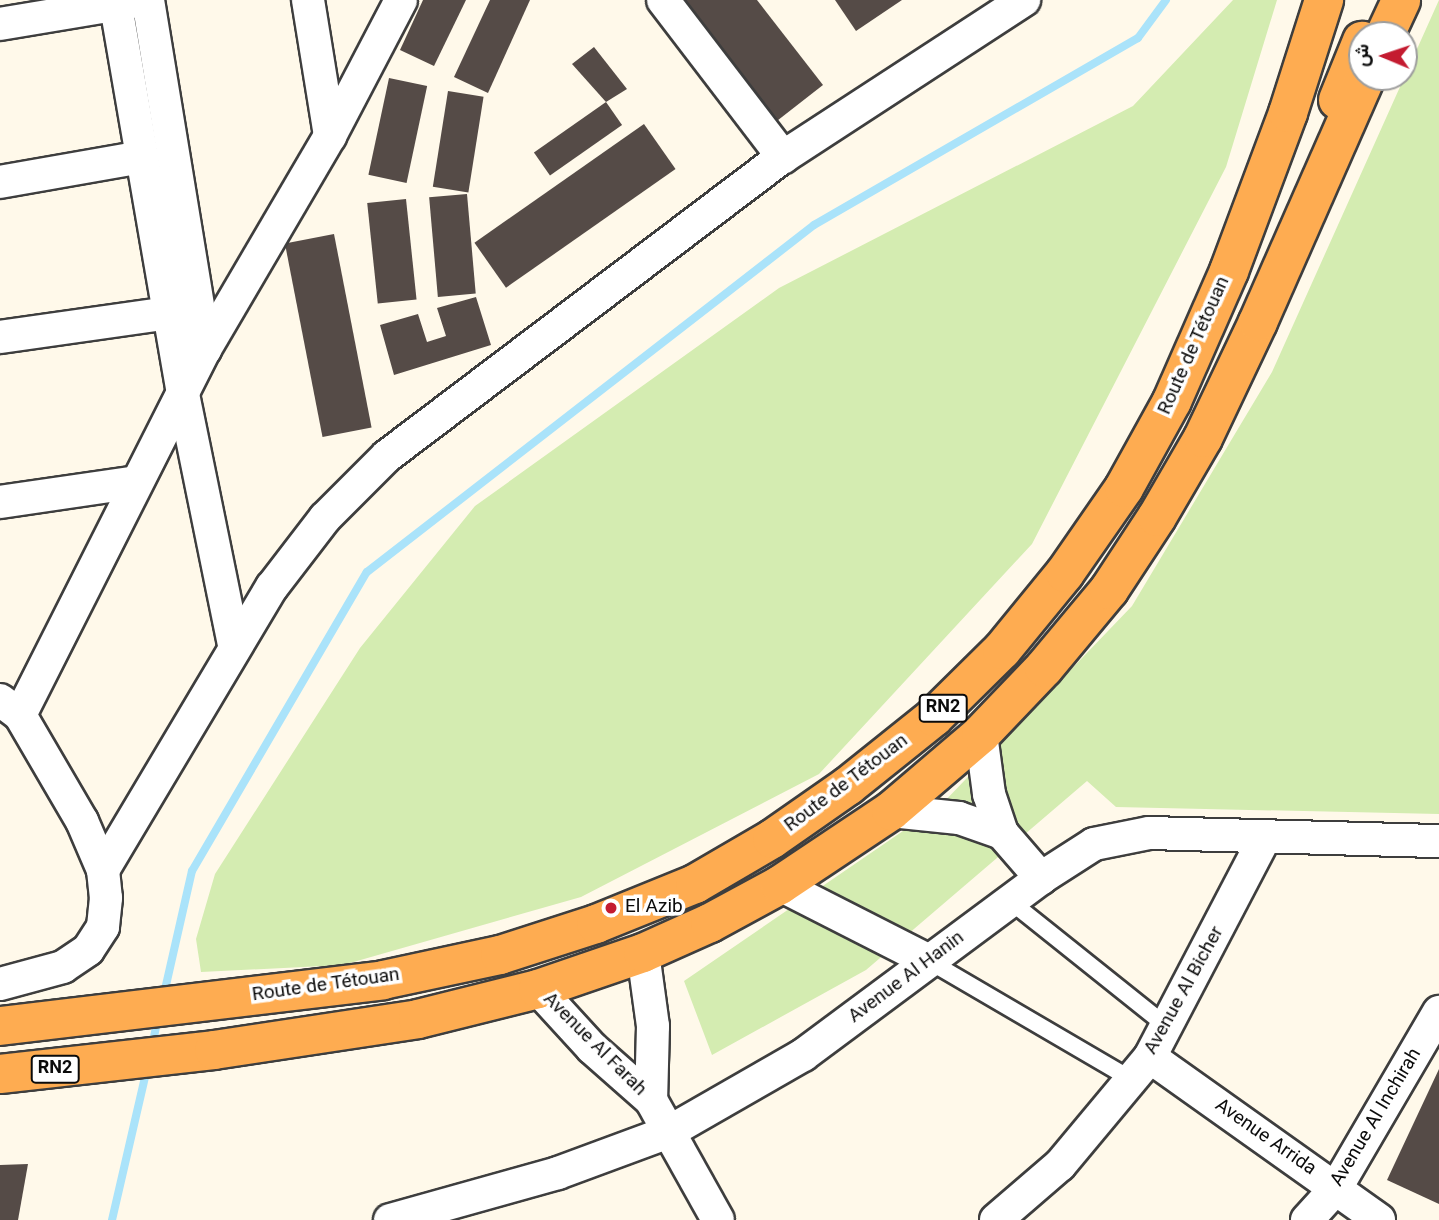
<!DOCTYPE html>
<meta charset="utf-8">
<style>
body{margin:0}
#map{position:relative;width:1439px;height:1220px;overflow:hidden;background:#fff9ea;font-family:Georgia,Vazirmatn,serif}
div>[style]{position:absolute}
.green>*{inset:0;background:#d4ecb1}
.stream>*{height:8px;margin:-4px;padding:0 4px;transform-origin:4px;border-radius:4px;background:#aae3fa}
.building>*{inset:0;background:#554b47;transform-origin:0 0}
.roads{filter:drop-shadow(2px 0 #3e3e3e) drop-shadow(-2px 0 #3e3e3e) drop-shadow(0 2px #3e3e3e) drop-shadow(0 -2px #3e3e3e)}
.service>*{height:16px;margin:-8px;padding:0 8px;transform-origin:8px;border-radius:8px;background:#fff}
.minor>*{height:32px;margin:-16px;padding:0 16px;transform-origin:16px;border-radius:16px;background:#fff}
.trunk>*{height:38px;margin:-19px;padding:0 19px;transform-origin:19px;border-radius:19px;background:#feac51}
.dots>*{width:19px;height:19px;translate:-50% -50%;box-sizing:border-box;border:4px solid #fff;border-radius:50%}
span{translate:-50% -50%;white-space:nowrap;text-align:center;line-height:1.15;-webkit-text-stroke:7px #fff;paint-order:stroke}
.shield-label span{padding:2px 5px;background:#fff;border:2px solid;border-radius:5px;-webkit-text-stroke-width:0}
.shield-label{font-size:18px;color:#0b0b0b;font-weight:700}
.street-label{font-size:19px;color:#0b0b0b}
.poi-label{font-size:19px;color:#0b0b0b}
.left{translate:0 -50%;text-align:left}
.north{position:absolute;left:1348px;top:21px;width:70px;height:70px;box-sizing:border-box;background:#fff;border:2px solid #9d9d9d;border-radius:50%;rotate:272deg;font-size:19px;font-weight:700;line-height:28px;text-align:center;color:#0b0b0b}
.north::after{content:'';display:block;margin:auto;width:24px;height:32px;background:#c41b30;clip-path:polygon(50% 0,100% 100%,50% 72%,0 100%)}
</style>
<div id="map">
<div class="green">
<i style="clip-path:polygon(1233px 0,1277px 0,1226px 167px,1032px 544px,819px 774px,581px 897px,343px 965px,201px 972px,196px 939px,215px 874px,360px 648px,475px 506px,779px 288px,1133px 106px)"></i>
<i style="clip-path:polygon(1439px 0,1439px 814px,1116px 807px,1087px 781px,866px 970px,712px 1055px,684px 981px,941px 805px,1132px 606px,1272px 372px)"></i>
</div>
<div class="stream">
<i style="left:164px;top:994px;width:126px;rotate:-77.2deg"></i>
<i style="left:192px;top:871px;width:346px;rotate:-59.7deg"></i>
<i style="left:367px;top:572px;width:566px;rotate:-37.82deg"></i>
<i style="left:814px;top:225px;width:374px;rotate:-30deg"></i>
<i style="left:1138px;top:38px;width:47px;rotate:-53.6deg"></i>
<i style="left:152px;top:1046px;width:30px;rotate:-78deg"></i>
<i style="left:112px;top:1220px;width:156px;rotate:-77deg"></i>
</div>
<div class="building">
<i style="clip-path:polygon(423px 0,466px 0,434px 66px,400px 50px)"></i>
<i style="clip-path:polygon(490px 0,530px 0,488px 93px,454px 77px)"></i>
<i style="clip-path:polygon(677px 0,757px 0,823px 85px,773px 124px)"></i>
<i style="clip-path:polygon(835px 0,902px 0,856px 31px)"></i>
<i style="clip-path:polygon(594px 47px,627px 89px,606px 102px,572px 64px)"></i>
<i style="left:389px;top:78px;width:39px;height:99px;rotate:12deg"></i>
<i style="left:448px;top:91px;width:36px;height:97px;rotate:9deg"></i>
<i style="left:606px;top:102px;width:28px;height:88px;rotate:55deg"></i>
<i style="left:644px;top:124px;width:55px;height:207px;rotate:55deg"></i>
<i style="left:467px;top:194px;width:100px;height:38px;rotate:85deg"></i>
<i style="left:406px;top:199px;width:101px;height:39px;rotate:84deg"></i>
<i style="left:334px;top:234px;width:197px;height:50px;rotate:79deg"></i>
<i style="clip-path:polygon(476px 297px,491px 345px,394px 375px,380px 325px,418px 314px,427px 342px,446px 336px,437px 308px)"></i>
<i style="clip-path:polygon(1439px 1069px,1439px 1204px,1387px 1180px)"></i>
<i style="clip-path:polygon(28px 1164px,18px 1220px,0 1220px,0 1165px)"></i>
</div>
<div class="roads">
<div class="service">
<i style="left:1010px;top:901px;width:203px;rotate:38.6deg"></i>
<i style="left:929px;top:961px;width:236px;rotate:30.3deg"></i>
</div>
<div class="minor">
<i style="left:115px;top:0;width:400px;rotate:80.2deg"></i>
<i style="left:183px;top:394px;width:255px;rotate:78.5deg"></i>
<i style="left:148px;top:0;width:354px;rotate:80.7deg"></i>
<i style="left:308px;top:0;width:138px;rotate:80.8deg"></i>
<i style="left:663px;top:0;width:198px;rotate:52.6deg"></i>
<i style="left:0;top:24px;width:139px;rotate:-9.5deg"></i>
<i style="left:0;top:182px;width:144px;rotate:-10deg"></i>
<i style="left:0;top:337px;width:170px;rotate:-8.1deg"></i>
<i style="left:0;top:502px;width:138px;rotate:-8.3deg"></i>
<i style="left:0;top:700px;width:25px;rotate:37deg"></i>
<i style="left:20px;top:715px;width:123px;rotate:59.7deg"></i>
<i style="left:82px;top:821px;width:53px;rotate:66.8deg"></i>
<i style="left:103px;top:870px;width:28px;rotate:84deg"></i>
<i style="left:106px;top:898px;width:29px;rotate:96deg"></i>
<i style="left:103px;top:927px;width:27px;rotate:123deg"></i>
<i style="left:88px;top:950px;width:30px;rotate:146deg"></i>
<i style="left:63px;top:967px;width:65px;rotate:164.9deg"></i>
<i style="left:20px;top:715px;width:410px;rotate:-63.2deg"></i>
<i style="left:205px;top:349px;width:247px;rotate:-59.6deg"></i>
<i style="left:330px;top:136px;width:153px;rotate:-62.4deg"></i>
<i style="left:981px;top:734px;width:61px;rotate:82.4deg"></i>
<i style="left:989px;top:794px;width:41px;rotate:71.6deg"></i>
<i style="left:1002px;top:833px;width:60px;rotate:49.1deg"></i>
<i style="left:891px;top:811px;width:68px;rotate:5.9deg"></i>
<i style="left:959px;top:818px;width:46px;rotate:19.2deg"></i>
<i style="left:103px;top:870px;width:330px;rotate:-59.2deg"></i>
<i style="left:272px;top:587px;width:87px;rotate:-52.5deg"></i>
<i style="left:325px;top:518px;width:88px;rotate:-45deg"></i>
<i style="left:387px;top:456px;width:496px;rotate:-37.1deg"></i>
<i style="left:783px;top:157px;width:288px;rotate:-33.1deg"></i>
<i style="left:780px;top:885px;width:167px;rotate:27deg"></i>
<i style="left:643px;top:953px;width:74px;rotate:82.2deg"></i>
<i style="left:653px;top:1026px;width:74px;rotate:91.5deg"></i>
<i style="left:538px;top:989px;width:80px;rotate:47.5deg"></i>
<i style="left:592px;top:1048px;width:79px;rotate:41.4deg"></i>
<i style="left:651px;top:1100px;width:137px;rotate:60.8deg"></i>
<i style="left:1150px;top:1057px;width:281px;rotate:35.4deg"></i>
<i style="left:390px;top:1220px;width:174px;rotate:-15.6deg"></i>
<i style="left:558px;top:1173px;width:118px;rotate:-20.3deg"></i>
<i style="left:669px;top:1132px;width:155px;rotate:-29.9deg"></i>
<i style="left:803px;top:1055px;width:297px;rotate:-36.6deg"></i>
<i style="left:1041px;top:878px;width:63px;rotate:-32.7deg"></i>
<i style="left:1094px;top:844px;width:56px;rotate:-11.3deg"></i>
<i style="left:1149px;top:833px;width:290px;rotate:1.6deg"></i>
<i style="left:996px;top:1220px;width:84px;rotate:-40.7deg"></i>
<i style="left:1060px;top:1165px;width:141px;rotate:-50.2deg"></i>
<i style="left:1150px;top:1057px;width:248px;rotate:-62.4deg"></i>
<i style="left:1307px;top:1220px;width:43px;rotate:-47.8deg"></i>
<i style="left:1336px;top:1188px;width:204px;rotate:-59.7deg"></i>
</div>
<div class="trunk">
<i style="left:1385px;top:35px;width:38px;rotate:-65deg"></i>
<i style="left:1338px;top:100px;width:64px;rotate:-67.9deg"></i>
<i style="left:0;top:1026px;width:386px;rotate:-6.8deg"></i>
<i style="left:383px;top:980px;width:120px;rotate:-12.1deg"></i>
<i style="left:500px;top:955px;width:101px;rotate:-17.9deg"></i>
<i style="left:596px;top:924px;width:107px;rotate:-22deg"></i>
<i style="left:695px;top:884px;width:89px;rotate:-30.3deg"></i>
<i style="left:772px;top:839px;width:93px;rotate:-34.9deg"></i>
<i style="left:848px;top:786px;width:110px;rotate:-38.7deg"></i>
<i style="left:934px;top:717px;width:95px;rotate:-44.6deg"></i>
<i style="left:1002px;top:650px;width:99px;rotate:-50.7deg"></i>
<i style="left:1065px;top:573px;width:103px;rotate:-55.2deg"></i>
<i style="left:1124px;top:488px;width:99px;rotate:-61.1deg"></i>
<i style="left:1172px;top:401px;width:142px;rotate:-66.3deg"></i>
<i style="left:1229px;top:271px;width:169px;rotate:-69.5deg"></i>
<i style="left:1288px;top:113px;width:119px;rotate:-72.3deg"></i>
<i style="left:0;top:1074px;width:215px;rotate:-6.4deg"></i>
<i style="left:214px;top:1050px;width:206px;rotate:-8.6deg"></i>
<i style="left:418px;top:1019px;width:124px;rotate:-14deg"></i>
<i style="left:538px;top:989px;width:111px;rotate:-18.9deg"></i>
<i style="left:643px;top:953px;width:73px;rotate:-24.1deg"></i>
<i style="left:710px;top:923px;width:80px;rotate:-28.5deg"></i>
<i style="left:780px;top:885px;width:133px;rotate:-33.7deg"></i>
<i style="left:891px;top:811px;width:118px;rotate:-40.5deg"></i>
<i style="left:981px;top:734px;width:91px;rotate:-46.3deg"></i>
<i style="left:1044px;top:668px;width:102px;rotate:-50.2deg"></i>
<i style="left:1109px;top:590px;width:87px;rotate:-56.7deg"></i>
<i style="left:1157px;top:517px;width:91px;rotate:-59.8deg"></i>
<i style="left:1203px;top:438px;width:128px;rotate:-64.6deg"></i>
<i style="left:1258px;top:322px;width:268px;rotate:-66.2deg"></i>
</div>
</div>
<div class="dots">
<i style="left:611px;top:908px;background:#c41b30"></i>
</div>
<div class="shield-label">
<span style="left:943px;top:708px">RN2</span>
<span style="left:55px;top:1069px">RN2</span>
</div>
<div class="street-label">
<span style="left:1195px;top:346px;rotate:-66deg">Route de Tétouan</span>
<span style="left:847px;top:784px;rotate:-37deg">Route de Tétouan</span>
<span style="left:907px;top:978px;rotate:-37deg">Avenue Al Hanin</span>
<span style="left:326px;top:986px;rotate:-8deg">Route de Tétouan</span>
<span style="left:1185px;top:991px;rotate:-61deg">Avenue Al Bicher</span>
<span style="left:594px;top:1045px;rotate:45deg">Avenue Al Farah</span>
<span style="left:1377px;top:1118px;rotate:-59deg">Avenue Al Inchirah</span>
<span style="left:1265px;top:1138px;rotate:35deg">Avenue Arrida</span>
</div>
<div class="poi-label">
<span class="left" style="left:625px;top:908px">El Azib</span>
</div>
<div class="north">ش</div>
</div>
